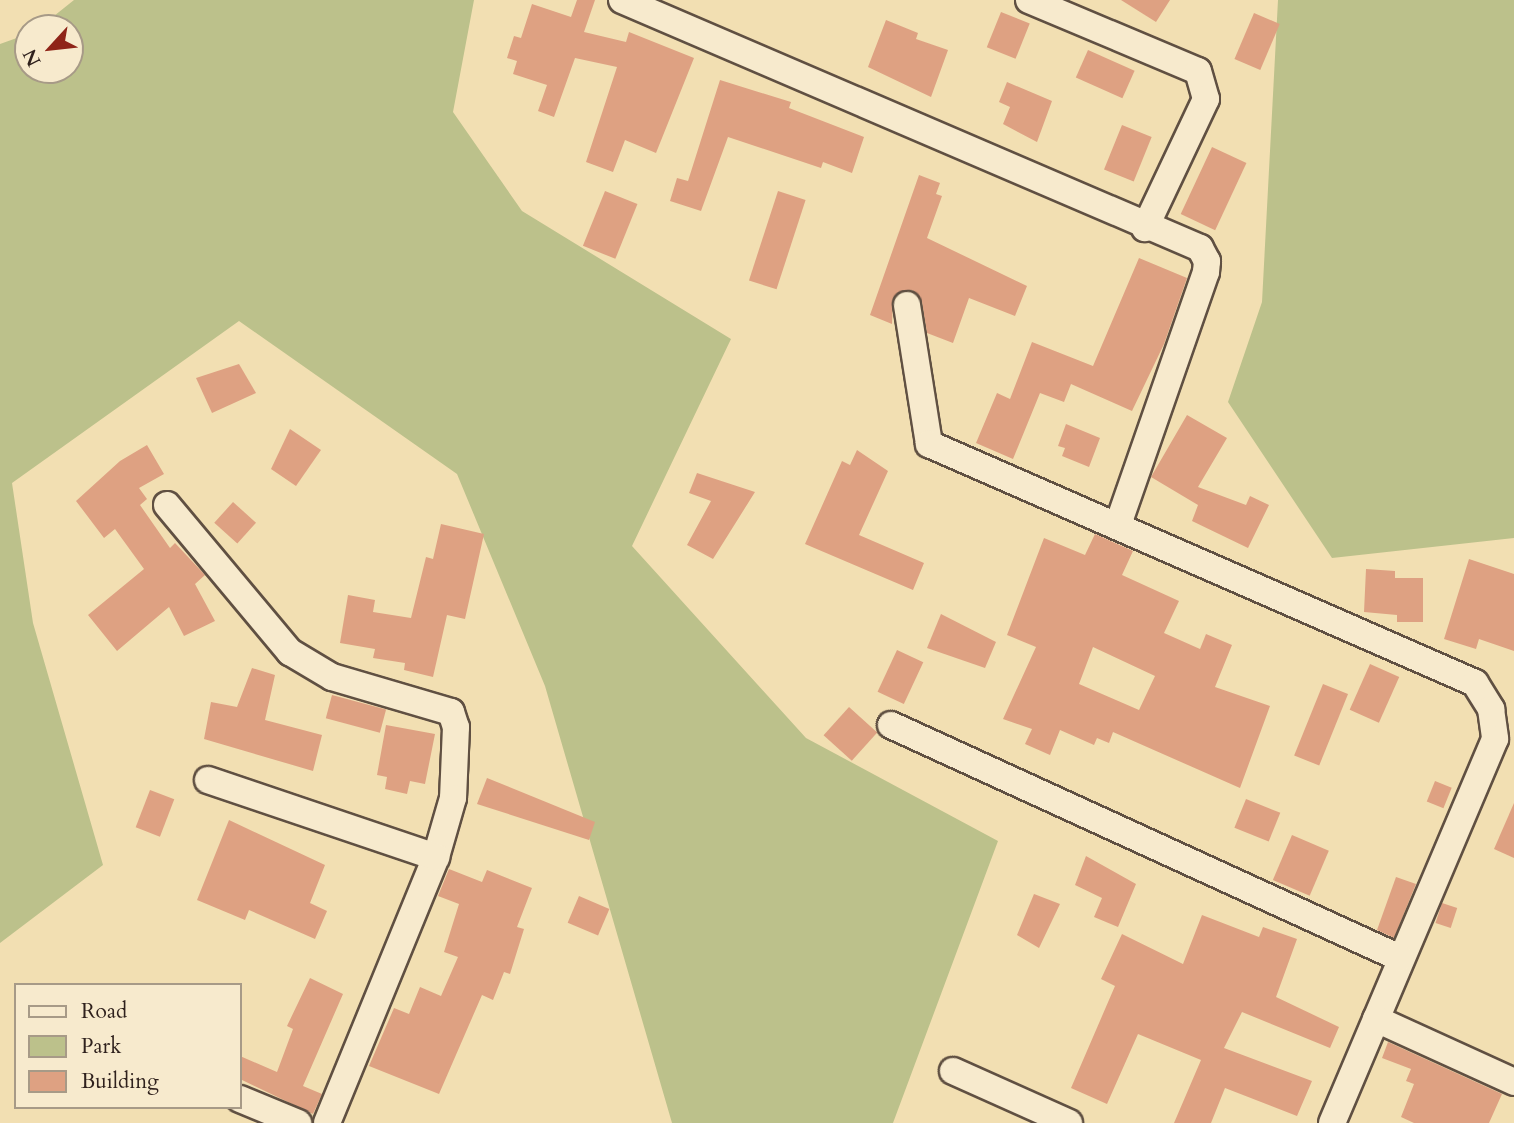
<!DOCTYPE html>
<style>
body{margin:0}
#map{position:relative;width:1514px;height:1123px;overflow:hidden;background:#f2dfb2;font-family:Cardo,serif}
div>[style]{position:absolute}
.green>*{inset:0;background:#bcc18b}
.building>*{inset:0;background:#dea182;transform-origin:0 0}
.roads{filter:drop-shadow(2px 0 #605042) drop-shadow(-2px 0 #605042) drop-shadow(0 2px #605042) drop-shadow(0 -2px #605042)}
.street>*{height:26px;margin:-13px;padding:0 13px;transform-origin:13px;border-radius:13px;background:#f7eacd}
span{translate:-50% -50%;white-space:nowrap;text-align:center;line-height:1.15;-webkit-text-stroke:7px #f7eacd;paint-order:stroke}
.legend{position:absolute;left:14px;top:983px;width:228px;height:126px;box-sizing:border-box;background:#f7eacd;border:2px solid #a79a87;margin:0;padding:9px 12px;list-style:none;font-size:21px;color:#2f211d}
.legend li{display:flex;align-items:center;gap:14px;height:35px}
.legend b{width:35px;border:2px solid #a79a87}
.north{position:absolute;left:14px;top:14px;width:70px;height:70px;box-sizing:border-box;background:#f7eacd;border:2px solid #a79a87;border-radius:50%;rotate:243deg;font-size:19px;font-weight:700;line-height:28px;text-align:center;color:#2f211d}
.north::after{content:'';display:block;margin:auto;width:24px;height:32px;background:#8f2418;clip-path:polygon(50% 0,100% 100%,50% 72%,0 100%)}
</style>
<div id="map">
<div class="green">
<i style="clip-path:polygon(74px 0,474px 0,453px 112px,522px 211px,731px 339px,632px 546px,806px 738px,998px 841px,893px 1123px,672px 1123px,545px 686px,457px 474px,239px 321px,12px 483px,33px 623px,103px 865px,0 943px,0 44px,28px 34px,28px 70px,70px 70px,70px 28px,39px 28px)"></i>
<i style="clip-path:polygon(1278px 0,1514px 0,1514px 538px,1332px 558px,1228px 402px,1262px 302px)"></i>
</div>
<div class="building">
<i style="clip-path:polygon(577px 0,595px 0,584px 32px,626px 42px,629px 32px,694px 58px,656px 153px,625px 140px,613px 172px,586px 162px,617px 67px,575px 58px,554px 117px,538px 111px,547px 85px,513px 74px,517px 61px,507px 58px,514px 36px,521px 38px,532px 4px,571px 17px)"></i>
<i style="clip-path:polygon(1121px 0,1170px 0,1156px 22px)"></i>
<i style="left:1001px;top:12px;width:31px;height:38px;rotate:22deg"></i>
<i style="left:1254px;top:13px;width:28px;height:50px;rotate:23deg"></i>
<i style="clip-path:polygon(886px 20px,918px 33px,916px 39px,948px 50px,931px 97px,868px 67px)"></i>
<i style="left:1088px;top:50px;width:51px;height:30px;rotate:24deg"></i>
<i style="clip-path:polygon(720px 80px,791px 102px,789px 108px,864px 137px,852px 173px,823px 162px,821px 168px,728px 137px,701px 211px,670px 201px,677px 178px,688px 181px)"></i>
<i style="clip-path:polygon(1007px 82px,1052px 101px,1037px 142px,1003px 124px,1010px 107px,999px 102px)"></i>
<i style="left:1122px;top:125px;width:32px;height:48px;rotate:22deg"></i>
<i style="left:1212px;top:147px;width:38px;height:74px;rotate:25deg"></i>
<i style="clip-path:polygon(919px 175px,940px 183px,936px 194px,942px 196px,927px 238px,1027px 286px,1015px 316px,969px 298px,953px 343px,927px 333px,922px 302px,912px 290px,904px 290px,893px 299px,892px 324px,870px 315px)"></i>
<i style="left:605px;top:191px;width:35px;height:59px;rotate:22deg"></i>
<i style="left:778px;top:191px;width:29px;height:94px;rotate:18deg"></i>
<i style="clip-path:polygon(1139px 258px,1187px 278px,1164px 344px,1132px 411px,1071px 384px,1064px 402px,1040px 393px,1013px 459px,976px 443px,997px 393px,1010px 399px,1032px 342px,1093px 366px)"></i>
<i style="clip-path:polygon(239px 364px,256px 393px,212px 413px,196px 378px)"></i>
<i style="clip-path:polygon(1187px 415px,1227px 438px,1198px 487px,1246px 505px,1250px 496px,1269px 505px,1248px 548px,1192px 521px,1198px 505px,1151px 477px)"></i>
<i style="clip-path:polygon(1066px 424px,1100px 438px,1089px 467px,1062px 456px,1065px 448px,1058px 446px)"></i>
<i style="clip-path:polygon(290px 429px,321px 450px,296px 486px,271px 469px)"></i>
<i style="clip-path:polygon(147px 445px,164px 474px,139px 488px,147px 499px,140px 505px,170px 548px,175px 543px,205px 575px,195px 584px,215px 621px,184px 636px,169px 607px,117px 651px,88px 615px,144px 569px,115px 529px,104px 538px,76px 501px,120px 461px)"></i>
<i style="clip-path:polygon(857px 450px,888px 471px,859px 535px,924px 563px,913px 590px,805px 544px,842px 461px,850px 465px)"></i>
<i style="clip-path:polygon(697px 473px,755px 492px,713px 559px,687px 545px,711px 501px,689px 493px)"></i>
<i style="left:233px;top:502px;width:31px;height:28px;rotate:42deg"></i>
<i style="clip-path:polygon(441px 524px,484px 534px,465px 619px,447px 615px,433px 677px,404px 670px,405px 663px,373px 658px,375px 649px,340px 643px,348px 595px,375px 600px,373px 612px,411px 618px,426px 557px,433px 559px)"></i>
<i style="clip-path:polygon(evenodd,1095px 534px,1133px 551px,1122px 575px,1179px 601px,1164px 633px,1200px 649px,1206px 634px,1232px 645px,1215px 687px,1270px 706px,1240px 788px,1113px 732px,1109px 743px,1097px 738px,1094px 745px,1060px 730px,1050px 755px,1025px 744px,1032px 729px,1003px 719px,1036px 647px,1007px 635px,1044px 538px,1085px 555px,1095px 534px,1093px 647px,1155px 676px,1139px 710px,1079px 684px,1093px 647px)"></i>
<i style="clip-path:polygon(1469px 559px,1514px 574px,1514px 651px,1479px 639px,1476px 649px,1444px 639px)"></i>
<i style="clip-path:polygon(1366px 569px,1395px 571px,1395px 578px,1423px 578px,1423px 622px,1397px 622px,1397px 615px,1364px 612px)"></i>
<i style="clip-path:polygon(941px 614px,996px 642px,985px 668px,927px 648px)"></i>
<i style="left:897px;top:650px;width:29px;height:46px;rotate:25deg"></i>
<i style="left:1370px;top:664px;width:32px;height:50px;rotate:24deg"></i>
<i style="clip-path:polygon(252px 668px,275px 675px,265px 720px,322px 735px,313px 771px,204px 739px,211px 702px,237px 707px)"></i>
<i style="left:1323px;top:684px;width:27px;height:77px;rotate:22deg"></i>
<i style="left:332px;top:695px;width:56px;height:24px;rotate:15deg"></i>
<i style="left:849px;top:707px;width:38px;height:38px;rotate:42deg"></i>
<i style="clip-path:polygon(386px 725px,435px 734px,425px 784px,410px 781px,407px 794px,385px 789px,387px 777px,377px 775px)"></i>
<i style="clip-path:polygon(487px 778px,595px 822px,589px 840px,477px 804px)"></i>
<i style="left:1435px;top:781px;width:18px;height:22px;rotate:22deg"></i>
<i style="left:150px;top:790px;width:26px;height:40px;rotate:21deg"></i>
<i style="left:1246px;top:799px;width:37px;height:31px;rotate:22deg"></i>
<i style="clip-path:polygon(1514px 803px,1514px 858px,1494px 849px)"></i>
<i style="clip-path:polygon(229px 820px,325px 865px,310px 903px,327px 911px,315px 939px,249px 910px,245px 920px,197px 900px)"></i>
<i style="left:1292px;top:835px;width:40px;height:49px;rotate:23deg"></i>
<i style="clip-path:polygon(1086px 856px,1136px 884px,1118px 927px,1094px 917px,1102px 898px,1075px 885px)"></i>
<i style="clip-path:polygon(449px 869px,482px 882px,487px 870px,532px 888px,517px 927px,524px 929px,510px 974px,504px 972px,493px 1000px,482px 995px,439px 1094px,369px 1066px,394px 1008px,409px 1014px,420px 987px,441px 996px,458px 957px,444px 952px,459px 904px,438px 896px)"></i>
<i style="clip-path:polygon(1396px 877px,1416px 884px,1394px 938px,1377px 930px)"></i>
<i style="clip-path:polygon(1034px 894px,1060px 904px,1039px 948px,1017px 935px)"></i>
<i style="left:579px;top:896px;width:33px;height:29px;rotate:23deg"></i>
<i style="left:1442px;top:903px;width:16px;height:21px;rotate:18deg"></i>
<i style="clip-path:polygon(1202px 915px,1259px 937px,1263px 927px,1297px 939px,1276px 997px,1339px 1027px,1330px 1048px,1242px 1012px,1224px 1048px,1312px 1081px,1297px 1116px,1225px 1088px,1211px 1123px,1174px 1123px,1201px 1060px,1138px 1034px,1107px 1104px,1071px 1088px,1115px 986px,1101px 979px,1122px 934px,1183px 964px)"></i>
<i style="clip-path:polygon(310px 978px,343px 994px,303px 1086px,322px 1094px,313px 1114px,240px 1079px,240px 1056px,277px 1072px,293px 1029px,287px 1026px)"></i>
<i style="clip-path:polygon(1388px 1042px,1502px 1094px,1489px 1123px,1414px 1123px,1401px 1117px,1414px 1084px,1406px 1081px,1411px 1069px,1382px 1058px)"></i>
</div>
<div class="roads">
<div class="street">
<i style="left:622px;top:0;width:629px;rotate:23.22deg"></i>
<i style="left:1200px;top:248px;width:15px;rotate:62deg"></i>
<i style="left:1207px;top:261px;width:11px;rotate:95deg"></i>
<i style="left:1206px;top:272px;width:268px;rotate:109.2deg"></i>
<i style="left:1029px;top:0;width:183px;rotate:22.8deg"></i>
<i style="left:1198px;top:71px;width:29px;rotate:74deg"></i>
<i style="left:1206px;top:99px;width:143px;rotate:115.3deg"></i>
<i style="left:907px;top:305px;width:141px;rotate:81deg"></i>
<i style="left:929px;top:444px;width:596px;rotate:23.64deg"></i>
<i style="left:1475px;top:683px;width:31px;rotate:58deg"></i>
<i style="left:1491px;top:709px;width:30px;rotate:82deg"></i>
<i style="left:1495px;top:739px;width:417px;rotate:113deg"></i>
<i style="left:167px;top:505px;width:192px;rotate:50.1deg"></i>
<i style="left:290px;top:652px;width:49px;rotate:30.8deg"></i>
<i style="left:332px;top:677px;width:124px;rotate:16.4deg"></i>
<i style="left:451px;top:712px;width:16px;rotate:72deg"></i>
<i style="left:456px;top:727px;width:71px;rotate:92.4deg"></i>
<i style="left:453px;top:798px;width:61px;rotate:106.1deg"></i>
<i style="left:436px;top:857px;width:287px;rotate:112.3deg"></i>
<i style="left:891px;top:725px;width:560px;rotate:24.6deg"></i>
<i style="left:208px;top:780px;width:241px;rotate:18.7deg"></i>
<i style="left:1376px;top:1019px;width:152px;rotate:24.5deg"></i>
<i style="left:953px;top:1071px;width:127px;rotate:24.1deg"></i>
<i style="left:240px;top:1099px;width:63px;rotate:22.5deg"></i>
</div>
</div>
<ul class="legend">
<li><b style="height:9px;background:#f7eacd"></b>Road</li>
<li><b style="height:19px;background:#bcc18b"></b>Park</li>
<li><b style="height:19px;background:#dea182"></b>Building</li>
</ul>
<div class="north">N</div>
</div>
